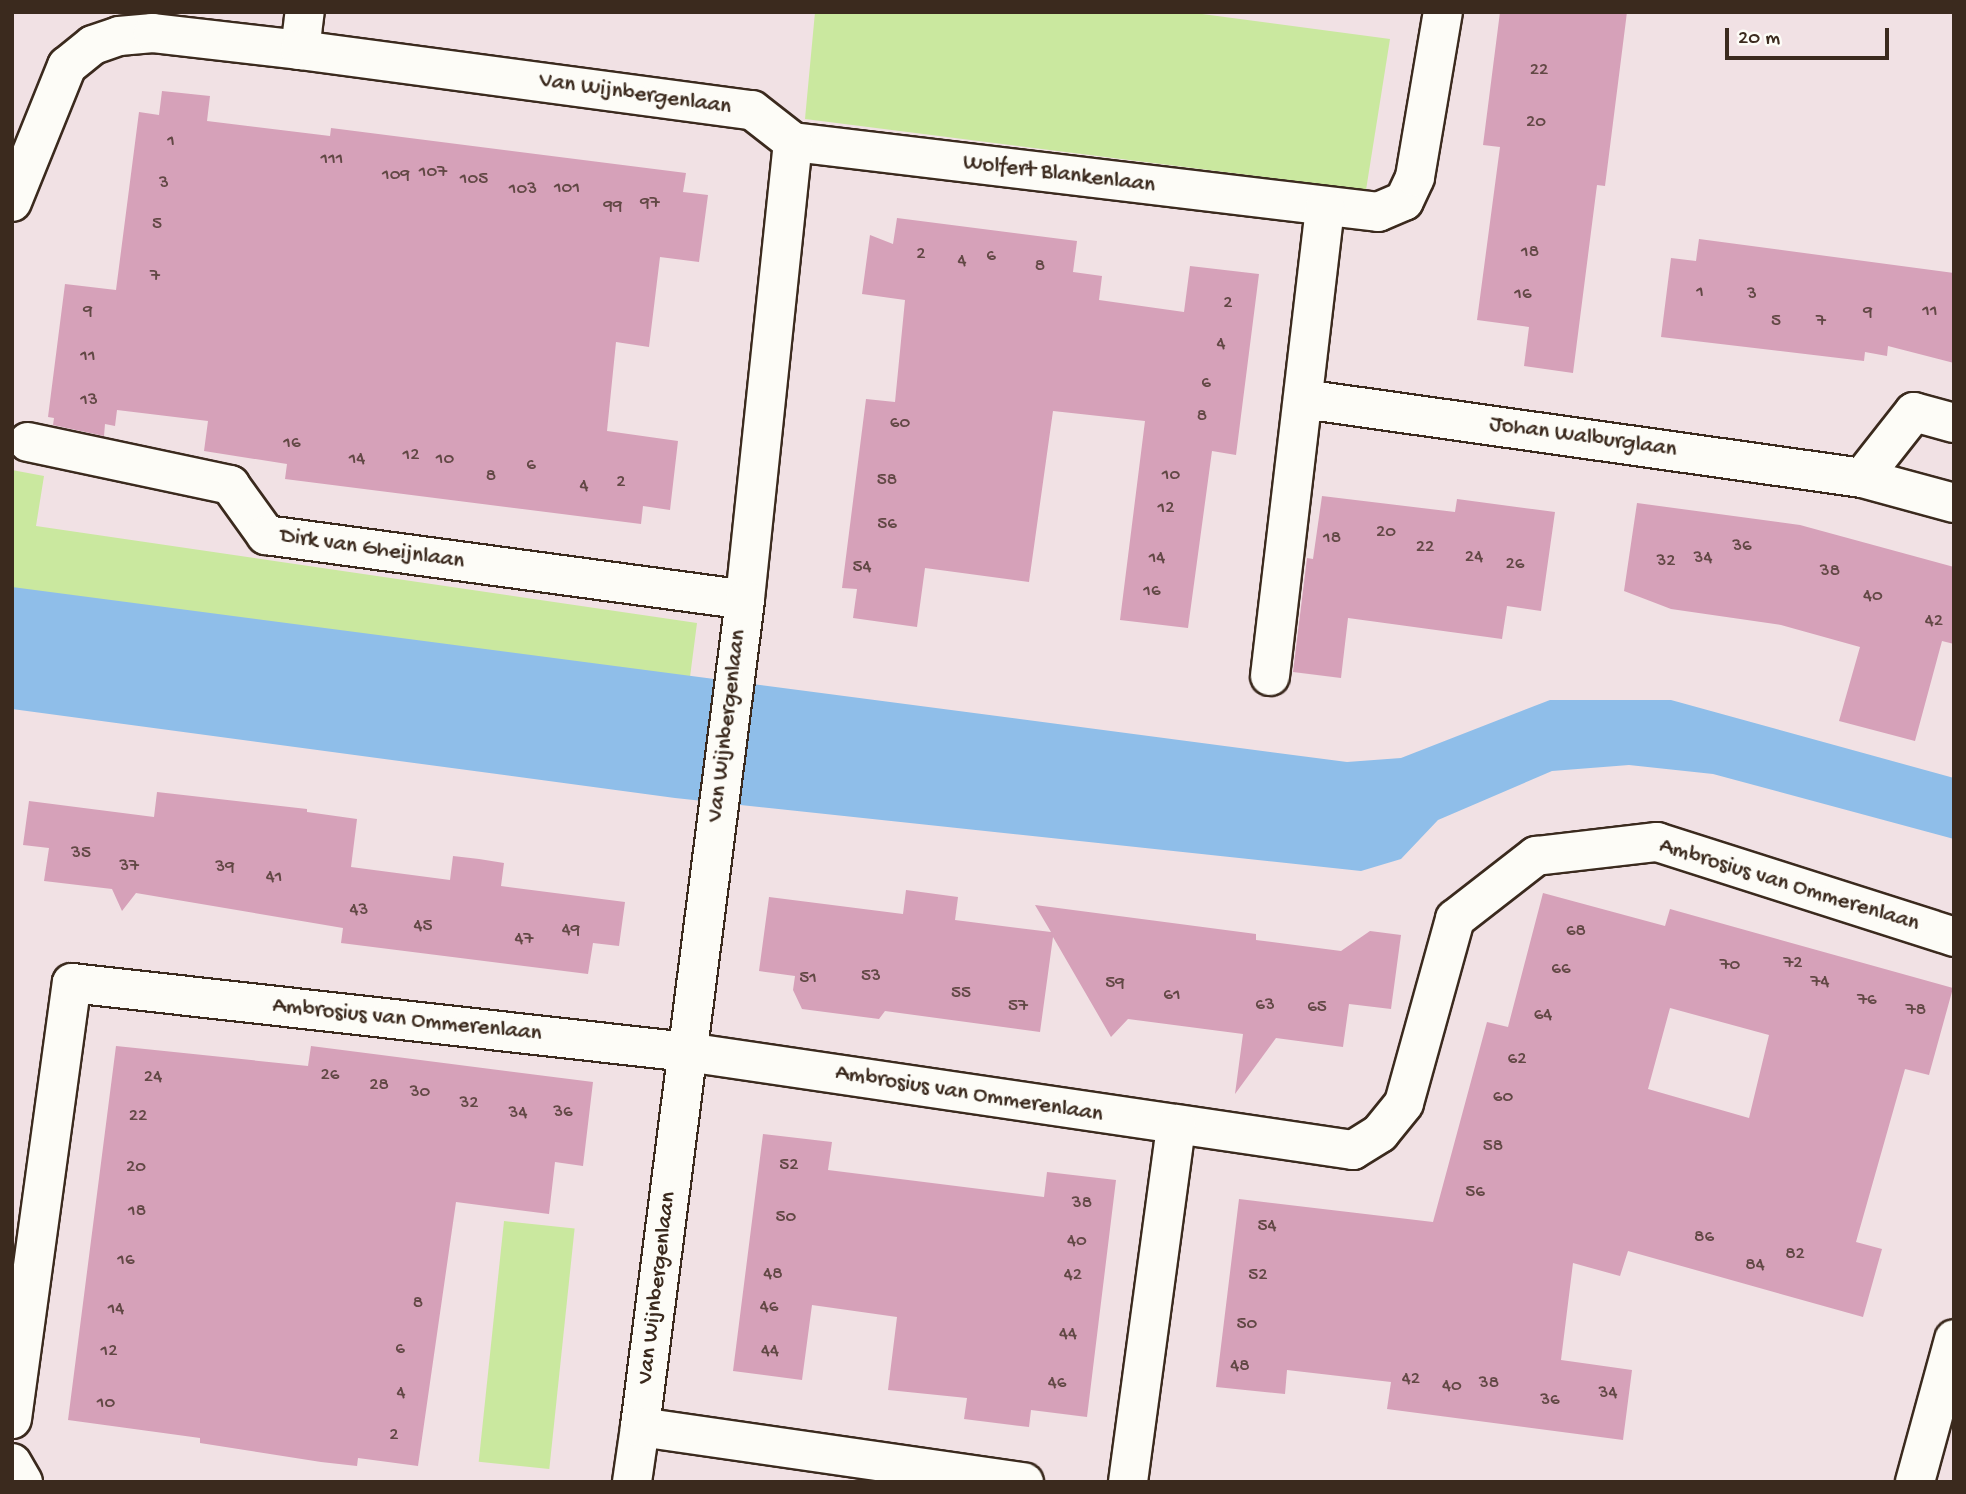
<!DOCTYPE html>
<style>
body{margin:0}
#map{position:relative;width:1966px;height:1494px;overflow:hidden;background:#f1e1e4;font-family:"Gochi Hand",sans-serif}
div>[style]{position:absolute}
.green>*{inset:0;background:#cae89f;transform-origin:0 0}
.water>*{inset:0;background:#8fbee9}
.building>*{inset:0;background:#d6a1b9}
.roads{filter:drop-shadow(2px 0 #3b2a1e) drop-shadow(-2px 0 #3b2a1e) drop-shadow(0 2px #3b2a1e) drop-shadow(0 -2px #3b2a1e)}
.minor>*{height:38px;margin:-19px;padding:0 19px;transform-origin:19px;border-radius:19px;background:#fdfcf7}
.tertiary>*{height:38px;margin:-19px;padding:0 19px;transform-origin:19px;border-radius:19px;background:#fdfcf7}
span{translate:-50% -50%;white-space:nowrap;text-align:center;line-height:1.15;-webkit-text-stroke:7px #fdfcf7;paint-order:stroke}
.number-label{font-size:19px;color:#624845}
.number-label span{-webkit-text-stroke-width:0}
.street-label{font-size:23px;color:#3b2a1e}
.frame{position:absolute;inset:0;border:14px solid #3b2a1e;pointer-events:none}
.scale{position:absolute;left:1725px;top:28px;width:164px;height:32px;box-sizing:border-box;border:4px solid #3b2a1e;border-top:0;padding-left:9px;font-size:21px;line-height:24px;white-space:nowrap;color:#3b2a1e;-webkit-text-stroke:5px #fdfcf7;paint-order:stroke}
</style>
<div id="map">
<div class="green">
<i style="clip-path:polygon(815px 12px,1187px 12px,1390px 39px,1366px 190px,805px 119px)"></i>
<i style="clip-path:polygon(12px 470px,44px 476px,36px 526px,697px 623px,690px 677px,19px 591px,12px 587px)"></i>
<i style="left:504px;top:1221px;width:71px;height:242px;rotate:6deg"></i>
</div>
<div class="water">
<i style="clip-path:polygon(12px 587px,1347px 762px,1401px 758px,1550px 700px,1671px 700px,1954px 778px,1954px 839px,1713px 774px,1629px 765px,1552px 771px,1438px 820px,1401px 859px,1361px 871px,675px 798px,12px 709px)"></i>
</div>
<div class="building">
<i style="clip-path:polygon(1500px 12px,1627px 12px,1605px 186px,1597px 185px,1573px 373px,1524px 366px,1529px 327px,1477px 320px,1500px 147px,1483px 145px)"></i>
<i style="clip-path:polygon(162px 91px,210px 96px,207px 121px,330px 136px,331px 128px,686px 173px,683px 192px,708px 195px,699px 262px,660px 257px,649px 347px,616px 342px,607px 431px,678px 441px,670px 510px,643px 506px,641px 524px,285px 479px,287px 464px,204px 451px,208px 421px,117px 410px,115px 426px,105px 424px,104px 436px,53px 425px,54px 418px,48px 417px,65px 284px,116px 290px,139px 112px,159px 115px)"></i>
<i style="clip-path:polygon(897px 218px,1077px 241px,1073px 272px,1102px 276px,1099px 300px,1184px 312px,1190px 266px,1259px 274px,1236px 455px,1212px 451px,1188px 628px,1120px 620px,1145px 421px,1053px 411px,1029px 582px,925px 568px,917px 627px,853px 618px,857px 589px,842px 588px,866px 399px,895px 402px,905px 300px,862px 294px,870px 235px,893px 244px)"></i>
<i style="clip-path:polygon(1699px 239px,1954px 273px,1954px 363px,1888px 346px,1887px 356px,1865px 352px,1864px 361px,1661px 337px,1671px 258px,1696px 261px)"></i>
<i style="clip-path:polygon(1322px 496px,1455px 512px,1457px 499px,1555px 512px,1541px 611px,1507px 606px,1502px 639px,1348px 618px,1341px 678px,1293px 672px,1307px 558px,1313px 559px)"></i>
<i style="clip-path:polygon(1637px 503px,1800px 525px,1954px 567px,1954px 644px,1942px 641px,1915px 741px,1839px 721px,1860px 647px,1781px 625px,1671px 609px,1624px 591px)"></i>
<i style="clip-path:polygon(157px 792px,307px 809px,307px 812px,357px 819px,351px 867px,450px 880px,453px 856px,479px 859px,504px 863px,501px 886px,625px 902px,619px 946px,593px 943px,588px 974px,341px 943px,343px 928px,136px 893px,122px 911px,112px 889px,44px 881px,49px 848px,23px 845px,29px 801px,154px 817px)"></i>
<i style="clip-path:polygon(906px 890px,958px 897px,955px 920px,1051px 932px,1035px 905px,1256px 934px,1256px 940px,1341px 951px,1370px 931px,1401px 935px,1391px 1009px,1349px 1004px,1343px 1047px,1276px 1038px,1235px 1094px,1243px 1034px,1128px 1019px,1111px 1037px,1053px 937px,1040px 1032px,885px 1011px,879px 1019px,802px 1009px,793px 990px,795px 976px,759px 971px,769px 897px,903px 914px)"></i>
<i style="clip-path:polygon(evenodd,1543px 893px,1665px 926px,1670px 909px,1953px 988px,1929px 1075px,1905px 1069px,1856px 1242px,1882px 1249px,1863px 1317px,1628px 1251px,1620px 1276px,1573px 1263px,1561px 1360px,1632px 1370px,1623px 1440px,1387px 1409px,1391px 1382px,1287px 1370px,1285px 1394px,1216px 1387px,1239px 1199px,1433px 1222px,1487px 1022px,1508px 1027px,1543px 893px,1670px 1008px,1769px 1035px,1749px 1118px,1648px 1089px,1670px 1008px)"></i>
<i style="clip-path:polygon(116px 1046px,308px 1066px,311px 1046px,593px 1082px,583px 1166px,555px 1162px,549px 1214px,456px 1202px,418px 1466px,358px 1458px,357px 1466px,321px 1462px,200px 1443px,200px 1438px,68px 1420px)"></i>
<i style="clip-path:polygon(763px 1134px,832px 1142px,828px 1170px,1044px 1197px,1047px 1172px,1116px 1180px,1087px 1417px,1031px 1410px,1029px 1427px,964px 1419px,967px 1398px,888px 1390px,897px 1317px,812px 1305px,802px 1380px,733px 1371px)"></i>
</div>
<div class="roads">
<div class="minor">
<i style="left:300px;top:50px;width:38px;rotate:-83deg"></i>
<i style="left:793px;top:142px;width:589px;rotate:6.82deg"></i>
<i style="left:1378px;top:212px;width:28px;rotate:-23deg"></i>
<i style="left:1404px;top:201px;width:26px;rotate:-65deg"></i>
<i style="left:1415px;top:177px;width:167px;rotate:-80.4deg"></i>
<i style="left:1303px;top:399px;width:565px;rotate:8.04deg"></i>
<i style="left:1862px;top:478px;width:95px;rotate:15.2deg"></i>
<i style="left:28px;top:442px;width:207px;rotate:12deg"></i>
<i style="left:230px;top:485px;width:62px;rotate:54.2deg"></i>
<i style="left:266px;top:535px;width:483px;rotate:7.7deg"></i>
<i style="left:1862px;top:478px;width:84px;rotate:-51.8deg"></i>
<i style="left:1914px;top:412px;width:41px;rotate:15.4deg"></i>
<i style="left:1270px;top:676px;width:472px;rotate:-83.3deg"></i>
<i style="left:12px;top:1419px;width:440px;rotate:-82.2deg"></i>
<i style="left:72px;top:983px;width:619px;rotate:6.4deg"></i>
<i style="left:687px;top:1052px;width:673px;rotate:8.37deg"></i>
<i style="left:1353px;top:1150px;width:32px;rotate:-32deg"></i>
<i style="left:1380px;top:1133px;width:38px;rotate:-51deg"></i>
<i style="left:1404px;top:1103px;width:191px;rotate:-74.5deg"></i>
<i style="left:1455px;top:919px;width:103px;rotate:-37.9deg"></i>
<i style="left:1536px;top:856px;width:122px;rotate:-6.6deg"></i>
<i style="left:1657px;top:842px;width:312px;rotate:17.7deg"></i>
<i style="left:12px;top:1463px;width:22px;rotate:60deg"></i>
<i style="left:632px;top:1482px;width:56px;rotate:-81.7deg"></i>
<i style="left:1128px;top:1482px;width:359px;rotate:-82.3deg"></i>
<i style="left:1915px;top:1482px;width:148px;rotate:-74.7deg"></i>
</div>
<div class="tertiary">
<i style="left:12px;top:202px;width:147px;rotate:-68deg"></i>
<i style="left:67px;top:66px;width:33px;rotate:-39deg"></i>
<i style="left:93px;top:45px;width:28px;rotate:-19deg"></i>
<i style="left:119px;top:36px;width:34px;rotate:-5deg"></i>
<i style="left:153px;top:33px;width:148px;rotate:6.6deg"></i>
<i style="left:300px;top:50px;width:456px;rotate:7.6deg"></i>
<i style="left:752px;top:110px;width:52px;rotate:38deg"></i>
<i style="left:793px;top:142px;width:461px;rotate:96deg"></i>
<i style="left:745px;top:600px;width:834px;rotate:97.24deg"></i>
<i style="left:640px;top:1427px;width:388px;rotate:8.2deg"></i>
</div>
</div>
<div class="number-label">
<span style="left:1539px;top:71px">22</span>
<span style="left:1536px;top:123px">20</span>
<span style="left:171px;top:142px">1</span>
<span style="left:332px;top:160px">111</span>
<span style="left:433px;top:173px">107</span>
<span style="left:396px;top:176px">109</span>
<span style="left:474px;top:180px">105</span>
<span style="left:164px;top:184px">3</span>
<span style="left:567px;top:189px">101</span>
<span style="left:523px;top:190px">103</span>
<span style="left:650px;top:204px">97</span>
<span style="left:613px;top:207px">99</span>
<span style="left:157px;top:225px">5</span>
<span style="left:1530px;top:253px">18</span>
<span style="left:921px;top:255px">2</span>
<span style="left:991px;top:257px">6</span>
<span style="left:962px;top:262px">4</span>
<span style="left:1040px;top:267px">8</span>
<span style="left:155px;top:277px">7</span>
<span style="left:1700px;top:293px">1</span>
<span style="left:1523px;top:295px">16</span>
<span style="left:1752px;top:295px">3</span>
<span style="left:1228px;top:304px">2</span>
<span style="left:88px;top:312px">9</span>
<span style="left:1930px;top:312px">11</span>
<span style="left:1868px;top:313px">9</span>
<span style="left:1776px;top:322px">5</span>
<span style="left:1821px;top:322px">7</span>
<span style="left:1221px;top:345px">4</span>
<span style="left:88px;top:357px">11</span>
<span style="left:1206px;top:384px">6</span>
<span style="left:89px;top:401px">13</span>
<span style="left:1202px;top:417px">8</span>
<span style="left:900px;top:424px">60</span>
<span style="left:292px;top:444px">16</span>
<span style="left:411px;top:456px">12</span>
<span style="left:357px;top:460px">14</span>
<span style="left:445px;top:460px">10</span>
<span style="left:531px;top:466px">6</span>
<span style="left:1171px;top:476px">10</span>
<span style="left:491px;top:477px">8</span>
<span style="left:887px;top:481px">58</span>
<span style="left:621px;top:483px">2</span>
<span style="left:584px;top:487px">4</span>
<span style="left:1166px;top:509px">12</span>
<span style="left:887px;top:525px">56</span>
<span style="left:1386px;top:533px">20</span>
<span style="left:1332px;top:539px">18</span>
<span style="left:1742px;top:547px">36</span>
<span style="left:1425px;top:548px">22</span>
<span style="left:1474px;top:558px">24</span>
<span style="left:1157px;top:559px">14</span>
<span style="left:1703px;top:559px">34</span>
<span style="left:1666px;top:562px">32</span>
<span style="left:1515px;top:565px">26</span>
<span style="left:862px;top:568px">54</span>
<span style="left:1830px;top:572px">38</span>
<span style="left:1152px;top:592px">16</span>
<span style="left:1873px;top:597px">40</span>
<span style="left:1934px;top:622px">42</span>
<span style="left:81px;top:854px">35</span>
<span style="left:129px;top:867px">37</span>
<span style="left:225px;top:868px">39</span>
<span style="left:274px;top:878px">41</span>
<span style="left:359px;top:911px">43</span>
<span style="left:423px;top:927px">45</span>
<span style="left:571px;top:931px">49</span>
<span style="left:1576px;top:932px">68</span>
<span style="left:524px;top:940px">47</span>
<span style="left:1793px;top:964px">72</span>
<span style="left:1730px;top:966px">70</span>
<span style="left:1561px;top:970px">66</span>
<span style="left:871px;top:977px">53</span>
<span style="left:808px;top:979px">51</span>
<span style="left:1820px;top:983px">74</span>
<span style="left:1115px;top:984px">59</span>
<span style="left:961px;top:994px">55</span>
<span style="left:1172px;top:996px">61</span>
<span style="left:1867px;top:1001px">76</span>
<span style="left:1265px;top:1006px">63</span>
<span style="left:1018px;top:1007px">57</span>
<span style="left:1317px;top:1008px">65</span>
<span style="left:1916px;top:1011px">78</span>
<span style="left:1543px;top:1016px">64</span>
<span style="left:1517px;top:1060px">62</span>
<span style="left:330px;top:1076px">26</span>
<span style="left:153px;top:1078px">24</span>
<span style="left:379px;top:1086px">28</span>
<span style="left:420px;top:1093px">30</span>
<span style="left:1503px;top:1098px">60</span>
<span style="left:469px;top:1104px">32</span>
<span style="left:563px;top:1113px">36</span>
<span style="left:518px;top:1114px">34</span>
<span style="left:138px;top:1117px">22</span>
<span style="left:1493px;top:1147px">58</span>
<span style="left:789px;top:1166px">52</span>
<span style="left:136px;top:1168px">20</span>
<span style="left:1475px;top:1193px">56</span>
<span style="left:1082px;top:1204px">38</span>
<span style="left:137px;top:1212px">18</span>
<span style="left:786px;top:1218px">50</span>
<span style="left:1267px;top:1227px">54</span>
<span style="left:1704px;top:1238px">86</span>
<span style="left:1077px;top:1242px">40</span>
<span style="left:1795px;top:1255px">82</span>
<span style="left:126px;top:1261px">16</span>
<span style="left:1755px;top:1266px">84</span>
<span style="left:773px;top:1275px">48</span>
<span style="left:1073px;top:1276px">42</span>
<span style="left:1258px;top:1276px">52</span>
<span style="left:418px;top:1304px">8</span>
<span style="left:769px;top:1308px">46</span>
<span style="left:116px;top:1310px">14</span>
<span style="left:1247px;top:1325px">50</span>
<span style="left:1068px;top:1335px">44</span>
<span style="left:400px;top:1350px">6</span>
<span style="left:109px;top:1352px">12</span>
<span style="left:770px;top:1352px">44</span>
<span style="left:1240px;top:1367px">48</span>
<span style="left:1411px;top:1380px">42</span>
<span style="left:1057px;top:1384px">46</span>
<span style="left:1489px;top:1384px">38</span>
<span style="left:1452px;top:1387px">40</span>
<span style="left:401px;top:1394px">4</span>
<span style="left:1608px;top:1394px">34</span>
<span style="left:1550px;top:1401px">36</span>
<span style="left:106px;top:1404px">10</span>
<span style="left:394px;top:1436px">2</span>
</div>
<div class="street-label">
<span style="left:635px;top:95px;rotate:8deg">Van Wijnbergenlaan</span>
<span style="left:1059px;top:175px;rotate:7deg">Wolfert Blankenlaan</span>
<span style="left:1583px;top:438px;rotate:8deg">Johan Walburglaan</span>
<span style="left:372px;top:550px;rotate:8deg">Dirk van Gheijnlaan</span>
<span style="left:728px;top:726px;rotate:-83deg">Van Wijnbergenlaan</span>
<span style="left:1789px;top:886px;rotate:17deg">Ambrosius van Ommerenlaan</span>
<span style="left:407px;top:1021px;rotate:6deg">Ambrosius van Ommerenlaan</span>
<span style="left:969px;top:1095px;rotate:9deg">Ambrosius van Ommerenlaan</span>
<span style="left:658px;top:1288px;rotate:-83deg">Van Wijnbergenlaan</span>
</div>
<div class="frame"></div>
<div class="scale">20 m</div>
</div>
